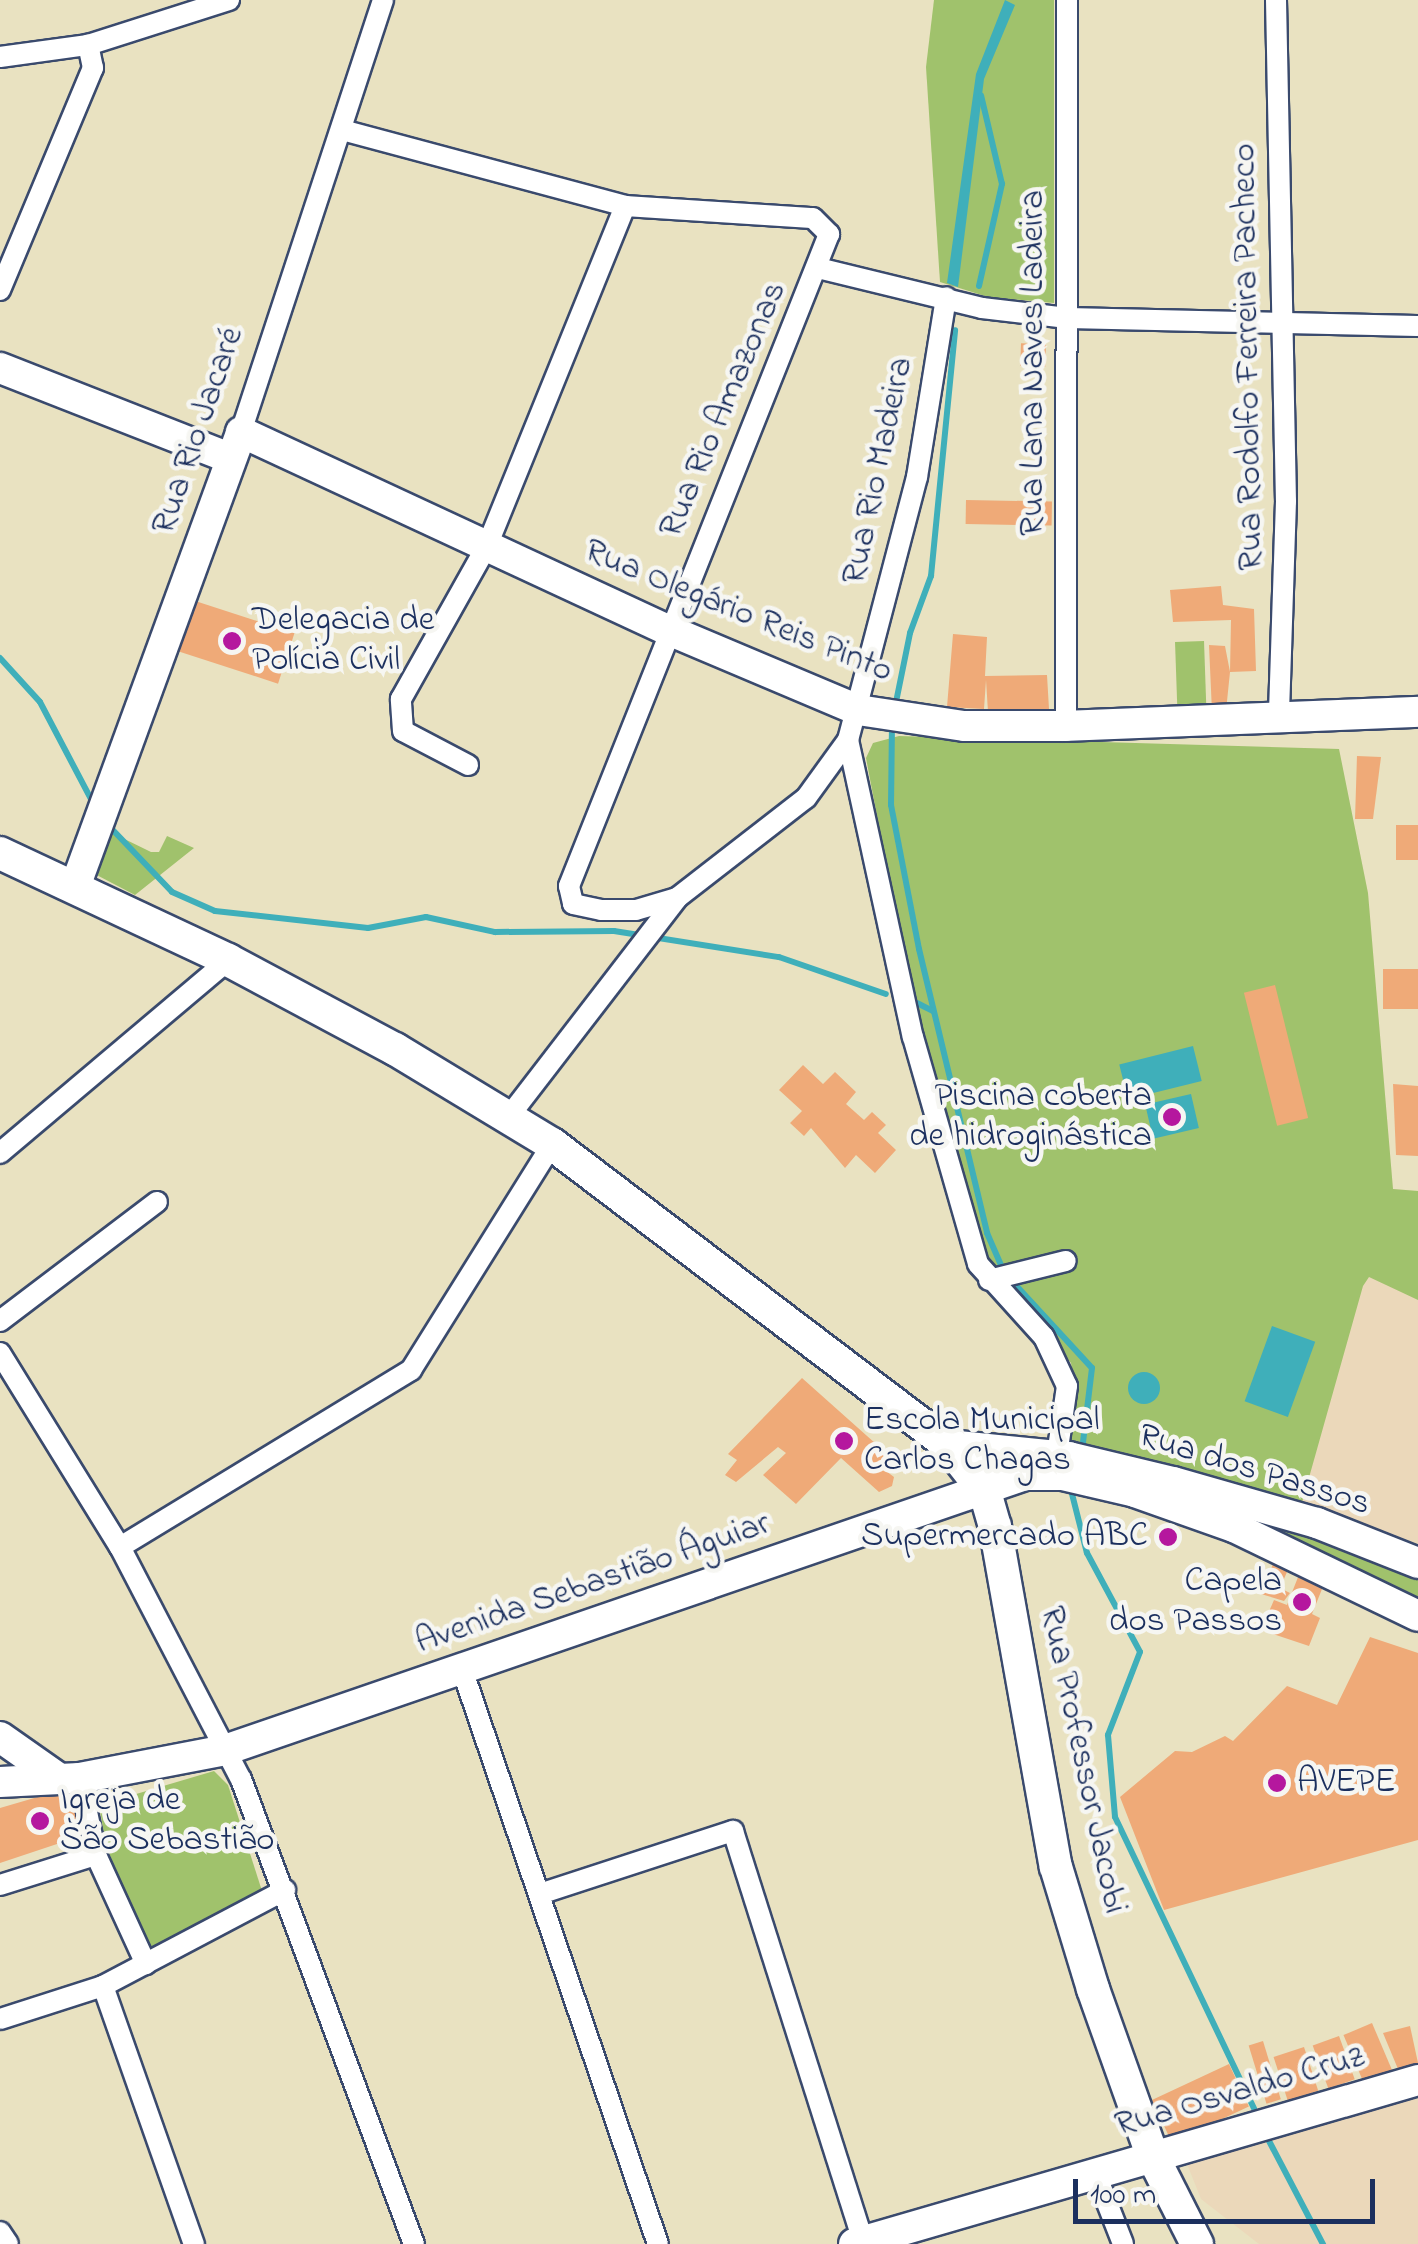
<!DOCTYPE html>
<meta charset="utf-8">
<style>
body{margin:0}
#map{position:relative;width:1418px;height:2244px;overflow:hidden;background:#e9e2c1;font-family:"Indie Flower",sans-serif}
div>[style]{position:absolute}
.built>*{inset:0;background:#ebd8ba}
.green>*{inset:0;background:#a0c26c;transform-origin:0 0}
.water>*{inset:0;background:#3fafba;transform-origin:0 0}
.round{border-radius:50%}
.stream>*{height:6px;margin:-3px;padding:0 3px;transform-origin:3px;border-radius:3px;background:#3fafba}
.building>*{inset:0;background:#efaa78;transform-origin:0 0}
.roads{filter:drop-shadow(2px 0 #3a4a6d) drop-shadow(-2px 0 #3a4a6d) drop-shadow(0 2px #3a4a6d) drop-shadow(0 -2px #3a4a6d)}
.street>*{height:20px;margin:-10px;padding:0 10px;transform-origin:10px;border-radius:10px;background:#fff}
.secondary>*{height:30px;margin:-15px;padding:0 15px;transform-origin:15px;border-radius:15px;background:#fff}
.primary>*{height:32px;margin:-16px;padding:0 16px;transform-origin:16px;border-radius:16px;background:#fff}
.dots>*{width:28px;height:28px;translate:-50% -50%;box-sizing:border-box;border:5px solid #f6f6f2;border-radius:50%}
span{translate:-50% -50%;white-space:nowrap;text-align:center;line-height:1.15;-webkit-text-stroke:9px #f6f6f2;paint-order:stroke}
.street-label{font-size:35px;color:#1b2f5e}
.poi-label{font-size:35px;color:#1b2f5e}
.left{translate:0 -50%;text-align:left}
.right{translate:-100% -50%;text-align:right}
.scale{position:absolute;left:1073px;top:2179px;width:302px;height:45px;box-sizing:border-box;border:5px solid #1b2f5e;border-top:0;padding-left:12px;font-size:30px;line-height:35px;white-space:nowrap;color:#1b2f5e;-webkit-text-stroke:8px #f6f6f2;paint-order:stroke}
</style>
<div id="map">
<div class="built">
<i style="clip-path:polygon(1202px 746px,1339px 749px,1368px 893px,1393px 1189px,1418px 1191px,1418px 1544px,1301px 1506px)"></i>
<i style="clip-path:polygon(1418px 2089px,1418px 2244px,1259px 2244px,1201px 2199px,1183px 2154px)"></i>
</div>
<div class="green">
<i style="clip-path:polygon(934px 0,1054px 0,1054px 303px,988px 297px,940px 282px,926px 67px)"></i>
<i style="left:1204px;top:641px;width:69px;height:29px;rotate:88deg"></i>
<i style="clip-path:polygon(899px 736px,1339px 749px,1368px 893px,1393px 1189px,1418px 1191px,1418px 1300px,1369px 1277px,1363px 1286px,1301px 1506px,1210px 1477px,1064px 1447px,1075px 1393px,1071px 1363px,992px 1269px,916px 1022px,866px 758px,873px 743px)"></i>
<i style="clip-path:polygon(104px 829px,151px 852px,159px 852px,167px 836px,194px 848px,135px 895px,89px 871px)"></i>
<i style="clip-path:polygon(977px 1455px,1062px 1461px,1418px 1567px,1418px 1613px,1133px 1490px,989px 1485px)"></i>
<i style="clip-path:polygon(214px 1771px,228px 1785px,262px 1891px,147px 1954px,106px 1845px,99px 1805px)"></i>
</div>
<div class="water">
<i style="clip-path:polygon(1005px 0,1015px 5px,984px 79px,958px 287px,947px 283px,976px 74px)"></i>
<i style="left:1193px;top:1046px;width:36px;height:76px;rotate:76deg"></i>
<i style="left:1191px;top:1094px;width:35px;height:47px;rotate:77deg"></i>
<i style="left:1272px;top:1326px;width:46px;height:80px;rotate:20deg"></i>
<i class="round" style="left:1128px;top:1372px;width:32px;height:32px"></i>
</div>
<div class="stream">
<i style="left:979px;top:286px;width:105px;rotate:-77.3deg"></i>
<i style="left:1002px;top:184px;width:91px;rotate:-103.3deg"></i>
<i style="left:0;top:658px;width:59px;rotate:47.7deg"></i>
<i style="left:40px;top:702px;width:114px;rotate:62.3deg"></i>
<i style="left:895px;top:707px;width:76px;rotate:-78.5deg"></i>
<i style="left:910px;top:633px;width:61px;rotate:-69.8deg"></i>
<i style="left:931px;top:576px;width:247px;rotate:-84.4deg"></i>
<i style="left:892px;top:724px;width:81px;rotate:90.7deg"></i>
<i style="left:891px;top:805px;width:147px;rotate:79deg"></i>
<i style="left:919px;top:949px;width:292px;rotate:76.5deg"></i>
<i style="left:987px;top:1233px;width:43px;rotate:66.4deg"></i>
<i style="left:109px;top:826px;width:91px;rotate:46.3deg"></i>
<i style="left:172px;top:892px;width:47px;rotate:23.8deg"></i>
<i style="left:215px;top:911px;width:154px;rotate:6.3deg"></i>
<i style="left:368px;top:928px;width:59px;rotate:-10.7deg"></i>
<i style="left:426px;top:917px;width:71px;rotate:12.3deg"></i>
<i style="left:495px;top:932px;width:119px;rotate:-0.5deg"></i>
<i style="left:614px;top:931px;width:167px;rotate:9deg"></i>
<i style="left:779px;top:957px;width:113px;rotate:19.1deg"></i>
<i style="left:917px;top:1003px;width:18px;rotate:27deg"></i>
<i style="left:1012px;top:1281px;width:118px;rotate:47.4deg"></i>
<i style="left:1092px;top:1368px;width:84px;rotate:96.9deg"></i>
<i style="left:1070px;top:1486px;width:69px;rotate:75.8deg"></i>
<i style="left:1087px;top:1553px;width:112px;rotate:61.8deg"></i>
<i style="left:1140px;top:1652px;width:89px;rotate:111.1deg"></i>
<i style="left:1108px;top:1735px;width:82px;rotate:85.1deg"></i>
<i style="left:1115px;top:1817px;width:323px;rotate:64.5deg"></i>
<i style="left:1268px;top:2139px;width:119px;rotate:62.4deg"></i>
</div>
<div class="building">
<i style="left:1046px;top:344px;width:23px;height:25px;rotate:92deg"></i>
<i style="left:966px;top:500px;width:86px;height:24px;rotate:1deg"></i>
<i style="clip-path:polygon(1221px 586px,1223px 605px,1254px 609px,1256px 671px,1230px 672px,1226px 711px,1212px 712px,1209px 645px,1225px 646px,1230px 672px,1231px 620px,1173px 622px,1170px 590px)"></i>
<i style="left:186px;top:598px;width:114px;height:53px;rotate:18deg"></i>
<i style="clip-path:polygon(953px 634px,987px 637px,985px 676px,1047px 675px,1049px 709px,988px 712px,986px 680px,984px 709px,947px 707px)"></i>
<i style="clip-path:polygon(1357px 756px,1381px 757px,1373px 819px,1355px 819px)"></i>
<i style="left:1396px;top:825px;width:22px;height:35px"></i>
<i style="left:1383px;top:969px;width:35px;height:40px"></i>
<i style="left:1275px;top:985px;width:137px;height:32px;rotate:76deg"></i>
<i style="clip-path:polygon(803px 1065px,823px 1084px,835px 1072px,856px 1092px,846px 1104px,864px 1120px,872px 1112px,886px 1125px,878px 1133px,896px 1150px,875px 1173px,856px 1155px,845px 1168px,811px 1128px,804px 1136px,790px 1123px,802px 1111px,779px 1090px)"></i>
<i style="clip-path:polygon(1393px 1084px,1418px 1086px,1418px 1156px,1396px 1155px)"></i>
<i style="clip-path:polygon(802px 1378px,885px 1452px,882px 1468px,894px 1477px,892px 1486px,879px 1492px,841px 1458px,796px 1504px,763px 1475px,786px 1453px,778px 1447px,736px 1482px,725px 1475px,737px 1460px,728px 1454px)"></i>
<i style="clip-path:polygon(1304px 1562px,1328px 1574px,1312px 1614px,1320px 1618px,1309px 1646px,1261px 1630px,1274px 1600px,1287px 1605px)"></i>
<i style="clip-path:polygon(1273px 1564px,1287px 1572px,1280px 1588px,1290px 1593px,1284px 1601px,1261px 1594px)"></i>
<i style="clip-path:polygon(1370px 1637px,1418px 1653px,1418px 1840px,1164px 1910px,1120px 1797px,1175px 1751px,1192px 1752px,1225px 1736px,1233px 1741px,1287px 1686px,1337px 1705px)"></i>
<i style="clip-path:polygon(72px 1787px,84px 1835px,0 1863px,0 1808px)"></i>
<i style="left:1372px;top:2023px;width:52px;height:31px;rotate:67deg"></i>
<i style="clip-path:polygon(1410px 2026px,1418px 2063px,1398px 2069px,1383px 2033px)"></i>
<i style="left:1339px;top:2036px;width:46px;height:28px;rotate:70deg"></i>
<i style="left:1263px;top:2041px;width:61px;height:15px;rotate:73deg"></i>
<i style="left:1304px;top:2047px;width:46px;height:32px;rotate:72deg"></i>
<i style="left:1229px;top:2064px;width:47px;height:85px;rotate:65deg"></i>
</div>
<div class="roads">
<div class="street">
<i style="left:1276px;top:0;width:501px;rotate:88.86deg"></i>
<i style="left:1286px;top:501px;width:213px;rotate:91.9deg"></i>
<i style="left:0;top:57px;width:89px;rotate:-7.8deg"></i>
<i style="left:88px;top:45px;width:148px;rotate:-17.7deg"></i>
<i style="left:342px;top:130px;width:293px;rotate:15deg"></i>
<i style="left:625px;top:206px;width:188px;rotate:3.7deg"></i>
<i style="left:813px;top:218px;width:23px;rotate:45deg"></i>
<i style="left:829px;top:234px;width:702px;rotate:111.74deg"></i>
<i style="left:569px;top:886px;width:18px;rotate:77deg"></i>
<i style="left:573px;top:904px;width:29px;rotate:12deg"></i>
<i style="left:601px;top:910px;width:35px"></i>
<i style="left:636px;top:910px;width:43px;rotate:-16.3deg"></i>
<i style="left:818px;top:268px;width:169px;rotate:13.7deg"></i>
<i style="left:982px;top:308px;width:86px;rotate:6.7deg"></i>
<i style="left:1067px;top:318px;width:351px;rotate:1.3deg"></i>
<i style="left:0;top:290px;width:241px;rotate:-67.3deg"></i>
<i style="left:93px;top:68px;width:24px;rotate:-102deg"></i>
<i style="left:241px;top:432px;width:455px;rotate:-71.8deg"></i>
<i style="left:1066px;top:726px;width:726px;rotate:-89.92deg"></i>
<i style="left:848px;top:740px;width:304px;rotate:77.7deg"></i>
<i style="left:913px;top:1037px;width:236px;rotate:74deg"></i>
<i style="left:978px;top:1264px;width:98px;rotate:47.9deg"></i>
<i style="left:1044px;top:1337px;width:54px;rotate:64.9deg"></i>
<i style="left:1067px;top:1386px;width:70px;rotate:98.2deg"></i>
<i style="left:468px;top:765px;width:73px;rotate:-152.4deg"></i>
<i style="left:403px;top:731px;width:32px;rotate:-94deg"></i>
<i style="left:401px;top:699px;width:176px;rotate:-60.7deg"></i>
<i style="left:487px;top:546px;width:367px;rotate:-67.9deg"></i>
<i style="left:507px;top:1119px;width:279px;rotate:-52.4deg"></i>
<i style="left:677px;top:898px;width:163px;rotate:-37.8deg"></i>
<i style="left:806px;top:798px;width:72px;rotate:-54.1deg"></i>
<i style="left:848px;top:740px;width:272px;rotate:-75.3deg"></i>
<i style="left:917px;top:477px;width:182px;rotate:-80.8deg"></i>
<i style="left:0;top:1153px;width:299px;rotate:-40.2deg"></i>
<i style="left:989px;top:1280px;width:79px;rotate:-13.9deg"></i>
<i style="left:0;top:1321px;width:197px;rotate:-37.2deg"></i>
<i style="left:0;top:1353px;width:228px;rotate:58.3deg"></i>
<i style="left:120px;top:1547px;width:262px;rotate:62.5deg"></i>
<i style="left:241px;top:1779px;width:496px;rotate:69.6deg"></i>
<i style="left:120px;top:1547px;width:341px;rotate:-31.3deg"></i>
<i style="left:411px;top:1370px;width:266px;rotate:-58deg"></i>
<i style="left:462px;top:1669px;width:607px;rotate:71.18deg"></i>
<i style="left:80px;top:1778px;width:79px;rotate:78.3deg"></i>
<i style="left:96px;top:1855px;width:120px;rotate:65.4deg"></i>
<i style="left:0;top:1885px;width:101px;rotate:-17.4deg"></i>
<i style="left:543px;top:1893px;width:200px;rotate:-18.1deg"></i>
<i style="left:733px;top:1831px;width:431px;rotate:72.4deg"></i>
<i style="left:103px;top:1986px;width:274px;rotate:70.6deg"></i>
<i style="left:0;top:2019px;width:108px;rotate:-17.8deg"></i>
<i style="left:103px;top:1986px;width:206px;rotate:-27.8deg"></i>
<i style="left:1095px;top:2172px;width:77px;rotate:68.7deg"></i>
<i style="left:0;top:2232px;width:14px;rotate:56deg"></i>
</div>
<div class="secondary">
<i style="left:0;top:368px;width:247px;rotate:21.4deg"></i>
<i style="left:76px;top:884px;width:481px;rotate:-69.9deg"></i>
<i style="left:241px;top:432px;width:468px;rotate:24.9deg"></i>
<i style="left:666px;top:629px;width:208px;rotate:22.9deg"></i>
<i style="left:858px;top:710px;width:107px;rotate:8.6deg"></i>
<i style="left:964px;top:726px;width:102px"></i>
<i style="left:1066px;top:726px;width:352px;rotate:-2.3deg"></i>
<i style="left:948px;top:1445px;width:122px;rotate:5.7deg"></i>
<i style="left:1069px;top:1457px;width:107px;rotate:13.5deg"></i>
<i style="left:1173px;top:1482px;width:150px;rotate:15.9deg"></i>
<i style="left:1317px;top:1523px;width:109px;rotate:21.6deg"></i>
<i style="left:0;top:1737px;width:70px;rotate:35.1deg"></i>
<i style="left:0;top:1782px;width:80px;rotate:-2.9deg"></i>
<i style="left:80px;top:1778px;width:148px;rotate:-10.9deg"></i>
<i style="left:225px;top:1750px;width:846px;rotate:-18.97deg"></i>
<i style="left:1025px;top:1475px;width:37px"></i>
<i style="left:1062px;top:1475px;width:75px;rotate:13.1deg"></i>
<i style="left:1135px;top:1492px;width:105px;rotate:19.5deg"></i>
<i style="left:1234px;top:1527px;width:204px;rotate:25.8deg"></i>
<i style="left:854px;top:2244px;width:587px;rotate:-16.21deg"></i>
</div>
<div class="primary">
<i style="left:0;top:853px;width:252px;rotate:25.1deg"></i>
<i style="left:228px;top:960px;width:189px;rotate:28.1deg"></i>
<i style="left:395px;top:1049px;width:184px;rotate:31.2deg"></i>
<i style="left:552px;top:1144px;width:497px;rotate:37.2deg"></i>
<i style="left:948px;top:1445px;width:60px;rotate:51.8deg"></i>
<i style="left:985px;top:1492px;width:35px;rotate:74deg"></i>
<i style="left:995px;top:1526px;width:346px;rotate:79.9deg"></i>
<i style="left:1056px;top:1867px;width:127px;rotate:73.1deg"></i>
<i style="left:1093px;top:1989px;width:176px;rotate:70.4deg"></i>
<i style="left:1152px;top:2155px;width:100px;rotate:63.2deg"></i>
</div>
</div>
<div class="dots">
<i style="left:232px;top:641px;background:#b5179e"></i>
<i style="left:1172px;top:1117px;background:#b5179e"></i>
<i style="left:844px;top:1441px;background:#b5179e"></i>
<i style="left:1168px;top:1537px;background:#b5179e"></i>
<i style="left:1302px;top:1602px;background:#b5179e"></i>
<i style="left:1277px;top:1783px;background:#b5179e"></i>
<i style="left:40px;top:1821px;background:#b5179e"></i>
</div>
<div class="street-label">
<span style="left:1249px;top:357px;rotate:-91deg">Rua Rodolfo Ferreira Pacheco</span>
<span style="left:1034px;top:363px;rotate:-90deg">Rua Lana Naves Ladeira</span>
<span style="left:724px;top:410px;rotate:-67deg">Rua Rio Amazonas</span>
<span style="left:199px;top:431px;rotate:-71deg">Rua Rio Jacaré</span>
<span style="left:879px;top:471px;rotate:-78deg">Rua Rio Madeira</span>
<span style="left:738px;top:612px;rotate:22deg">Rua Olegário Reis Pinto</span>
<span style="left:1254px;top:1471px;rotate:17deg">Rua dos Passos</span>
<span style="left:593px;top:1584px;rotate:-19deg">Avenida Sebastião Águiar</span>
<span style="left:1082px;top:1760px;rotate:78deg">Rua Professor Jacobi</span>
<span style="left:1240px;top:2092px;rotate:-16deg">Rua Osvaldo Cruz</span>
</div>
<div class="poi-label">
<span class="left" style="left:252px;top:641px">Delegacia de<br>Polícia Civil</span>
<span class="right" style="left:1152px;top:1117px">Piscina coberta<br>de hidroginástica</span>
<span class="left" style="left:864px;top:1441px">Escola Municipal<br>Carlos Chagas</span>
<span class="right" style="left:1148px;top:1537px">Supermercado ABC</span>
<span class="right" style="left:1282px;top:1602px">Capela<br>dos Passos</span>
<span class="left" style="left:1297px;top:1783px">AVEPE</span>
<span class="left" style="left:60px;top:1821px">Igreja de<br>São Sebastião</span>
</div>
<div class="scale">100 m</div>
</div>
